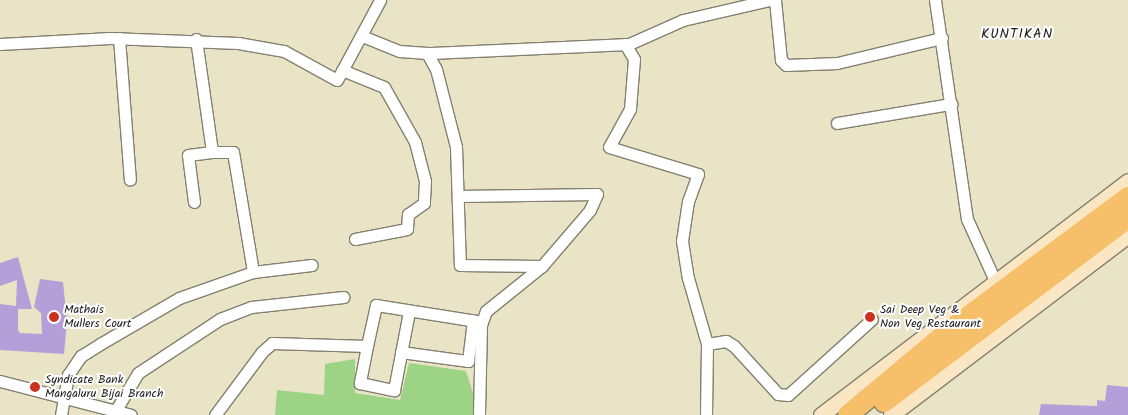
<!DOCTYPE html>
<style>
body{margin:0}
#map{position:relative;width:1128px;height:415px;overflow:hidden;background:#eae4c6;font-family:Kalam,sans-serif}
div>[style]{position:absolute}
.green>*{inset:0;background:#9dd385}
.building>*{inset:0;background:#b49fd9}
.roads{filter:drop-shadow(1px 0 #838071) drop-shadow(-1px 0 #838071) drop-shadow(0 1px #838071) drop-shadow(0 -1px #838071)}
.street>*{height:11px;margin:-5.5px;padding:0 5.5px;transform-origin:5.5px;border-radius:5.5px;background:#fff}
.secondary>*{height:15px;margin:-7.5px;padding:0 7.5px;transform-origin:7.5px;border-radius:7.5px;background:#fbe6c4}
.highway>*{height:20px;margin:-10px;padding:0 10px;transform-origin:10px;border-radius:10px;background:#f6c06b}
.dots>*{width:14px;height:14px;translate:-50% -50%;box-sizing:border-box;border:2px solid #fff;border-radius:50%}
span{translate:-50% -50%;white-space:nowrap;text-align:center;line-height:1.15;-webkit-text-stroke:4px #fff;paint-order:stroke}
.poi-label{font-size:12px;color:#1c1c1c}
.left{translate:0 -50%;text-align:left}
.neighbourhood-label{font-size:14px;color:#1c1c1c;letter-spacing:1px}
</style>
<div id="map">
<div class="green">
<i style="clip-path:polygon(355px 359px,355px 393px,400px 400px,409px 363px,466px 371px,480px 415px,275px 415px,277px 390px,324px 395px,325px 364px)"></i>
</div>
<div class="building">
<i style="clip-path:polygon(18px 257px,32px 309px,18px 309px,18px 330px,20px 333px,42px 334px,41px 313px,34px 307px,40px 279px,63px 282px,67px 322px,64px 354px,0 350px,0 304px,16px 306px,17px 280px,0 286px,0 263px)"></i>
<i style="clip-path:polygon(1107px 385px,1128px 387px,1128px 415px,1039px 415px,1041px 404px,1097px 406px,1097px 400px,1105px 401px)"></i>
</div>
<div class="roads">
<div class="street">
<i style="left:775px;top:0;width:60px;rotate:84.3deg"></i>
<i style="left:781px;top:60px;width:7px;rotate:45deg"></i>
<i style="left:786px;top:65px;width:51px;rotate:-2.2deg"></i>
<i style="left:837px;top:63px;width:108px;rotate:-13.4deg"></i>
<i style="left:935px;top:0;width:221px;rotate:81.7deg"></i>
<i style="left:967px;top:219px;width:70px;rotate:65.6deg"></i>
<i style="left:362px;top:36px;width:40px;rotate:22deg"></i>
<i style="left:399px;top:51px;width:32px;rotate:4deg"></i>
<i style="left:431px;top:53px;width:198px;rotate:-2.6deg"></i>
<i style="left:629px;top:44px;width:59px;rotate:-24deg"></i>
<i style="left:683px;top:20px;width:88px;rotate:-13.1deg"></i>
<i style="left:119px;top:38px;width:142px;rotate:85.6deg"></i>
<i style="left:196px;top:39px;width:114px;rotate:81.9deg"></i>
<i style="left:212px;top:152px;width:21px"></i>
<i style="left:233px;top:152px;width:122px;rotate:80.5deg"></i>
<i style="left:0;top:44px;width:110px;rotate:-3.1deg"></i>
<i style="left:110px;top:38px;width:128px;rotate:2.2deg"></i>
<i style="left:238px;top:43px;width:47px;rotate:9.9deg"></i>
<i style="left:284px;top:51px;width:60px;rotate:28.7deg"></i>
<i style="left:337px;top:80px;width:91px;rotate:-61.7deg"></i>
<i style="left:625px;top:44px;width:17px;rotate:59deg"></i>
<i style="left:634px;top:59px;width:50px;rotate:94.6deg"></i>
<i style="left:630px;top:109px;width:43px;rotate:118.9deg"></i>
<i style="left:609px;top:147px;width:93px;rotate:16.9deg"></i>
<i style="left:698px;top:174px;width:29px;rotate:110deg"></i>
<i style="left:688px;top:201px;width:40px;rotate:98.5deg"></i>
<i style="left:682px;top:241px;width:37px;rotate:81deg"></i>
<i style="left:688px;top:278px;width:69px;rotate:73.9deg"></i>
<i style="left:707px;top:344px;width:71px;rotate:90.8deg"></i>
<i style="left:427px;top:53px;width:18px;rotate:61deg"></i>
<i style="left:436px;top:69px;width:81px;rotate:75.6deg"></i>
<i style="left:456px;top:147px;width:118px;rotate:88.1deg"></i>
<i style="left:460px;top:265px;width:82px;rotate:0.7deg"></i>
<i style="left:342px;top:70px;width:45px;rotate:22deg"></i>
<i style="left:384px;top:87px;width:63px;rotate:60.6deg"></i>
<i style="left:415px;top:142px;width:40px;rotate:75.6deg"></i>
<i style="left:425px;top:181px;width:22px;rotate:93deg"></i>
<i style="left:424px;top:203px;width:19px;rotate:145deg"></i>
<i style="left:408px;top:214px;width:15px;rotate:94deg"></i>
<i style="left:407px;top:229px;width:53px;rotate:169.1deg"></i>
<i style="left:837px;top:123px;width:116px;rotate:-9.5deg"></i>
<i style="left:459px;top:196px;width:138px;rotate:-0.8deg"></i>
<i style="left:597px;top:194px;width:17px;rotate:114deg"></i>
<i style="left:590px;top:210px;width:74px;rotate:130.6deg"></i>
<i style="left:542px;top:266px;width:72px;rotate:141.2deg"></i>
<i style="left:486px;top:311px;width:15px;rotate:110deg"></i>
<i style="left:481px;top:325px;width:90px;rotate:91.3deg"></i>
<i style="left:194px;top:202px;width:47px;rotate:-97.3deg"></i>
<i style="left:188px;top:155px;width:24px;rotate:-7deg"></i>
<i style="left:707px;top:344px;width:19px;rotate:-9deg"></i>
<i style="left:726px;top:341px;width:9px;rotate:32deg"></i>
<i style="left:734px;top:346px;width:65px;rotate:47.5deg"></i>
<i style="left:778px;top:394px;width:10px;rotate:6deg"></i>
<i style="left:788px;top:395px;width:113px;rotate:-42.1deg"></i>
<i style="left:367px;top:346px;width:38px;rotate:101deg"></i>
<i style="left:360px;top:383px;width:35px;rotate:12deg"></i>
<i style="left:394px;top:390px;width:80px;rotate:-79.2deg"></i>
<i style="left:401px;top:352px;width:68px;rotate:7.7deg"></i>
<i style="left:468px;top:361px;width:41px;rotate:-83deg"></i>
<i style="left:0;top:381px;width:135px;rotate:14.5deg"></i>
<i style="left:116px;top:410px;width:43px;rotate:-59.3deg"></i>
<i style="left:138px;top:373px;width:98px;rotate:-33.4deg"></i>
<i style="left:220px;top:319px;width:33px;rotate:-21deg"></i>
<i style="left:251px;top:307px;width:93px;rotate:-6.2deg"></i>
<i style="left:61px;top:415px;width:41px;rotate:-80.1deg"></i>
<i style="left:68px;top:375px;width:23px;rotate:-56deg"></i>
<i style="left:81px;top:356px;width:22px;rotate:-32deg"></i>
<i style="left:100px;top:344px;width:91px;rotate:-30.2deg"></i>
<i style="left:179px;top:298px;width:78px;rotate:-19.4deg"></i>
<i style="left:253px;top:272px;width:59px;rotate:-6.8deg"></i>
<i style="left:215px;top:415px;width:79px;rotate:-53.3deg"></i>
<i style="left:262px;top:352px;width:13px;rotate:-42deg"></i>
<i style="left:272px;top:343px;width:95px;rotate:1.8deg"></i>
<i style="left:367px;top:346px;width:42px;rotate:-77.6deg"></i>
<i style="left:376px;top:305px;width:107px;rotate:9.1deg"></i>
</div>
<div class="secondary">
<i style="left:821px;top:415px;width:386px;rotate:-37.3deg"></i>
<i style="left:891px;top:415px;width:298px;rotate:-37.2deg"></i>
</div>
<div class="highway">
<i style="left:884px;top:402px;width:306px;rotate:-37deg"></i>
<i style="left:848px;top:415px;width:134px;rotate:-39.9deg"></i>
<i style="left:951px;top:329px;width:221px;rotate:-36.7deg"></i>
</div>
</div>
<div class="dots">
<i style="left:54px;top:317px;background:#c8321e"></i>
<i style="left:870px;top:317px;background:#c8321e"></i>
<i style="left:35px;top:387px;background:#c8321e"></i>
</div>
<div class="poi-label">
<span class="left" style="left:64px;top:317px">Mathais<br>Mullers Court</span>
<span class="left" style="left:880px;top:317px">Sai Deep Veg &amp;<br>Non Veg Restaurant</span>
<span class="left" style="left:45px;top:387px">Syndicate Bank<br>Mangaluru Bijai Branch</span>
</div>
<div class="neighbourhood-label">
<span style="left:1017px;top:34px">KUNTIKAN</span>
</div>
</div>
